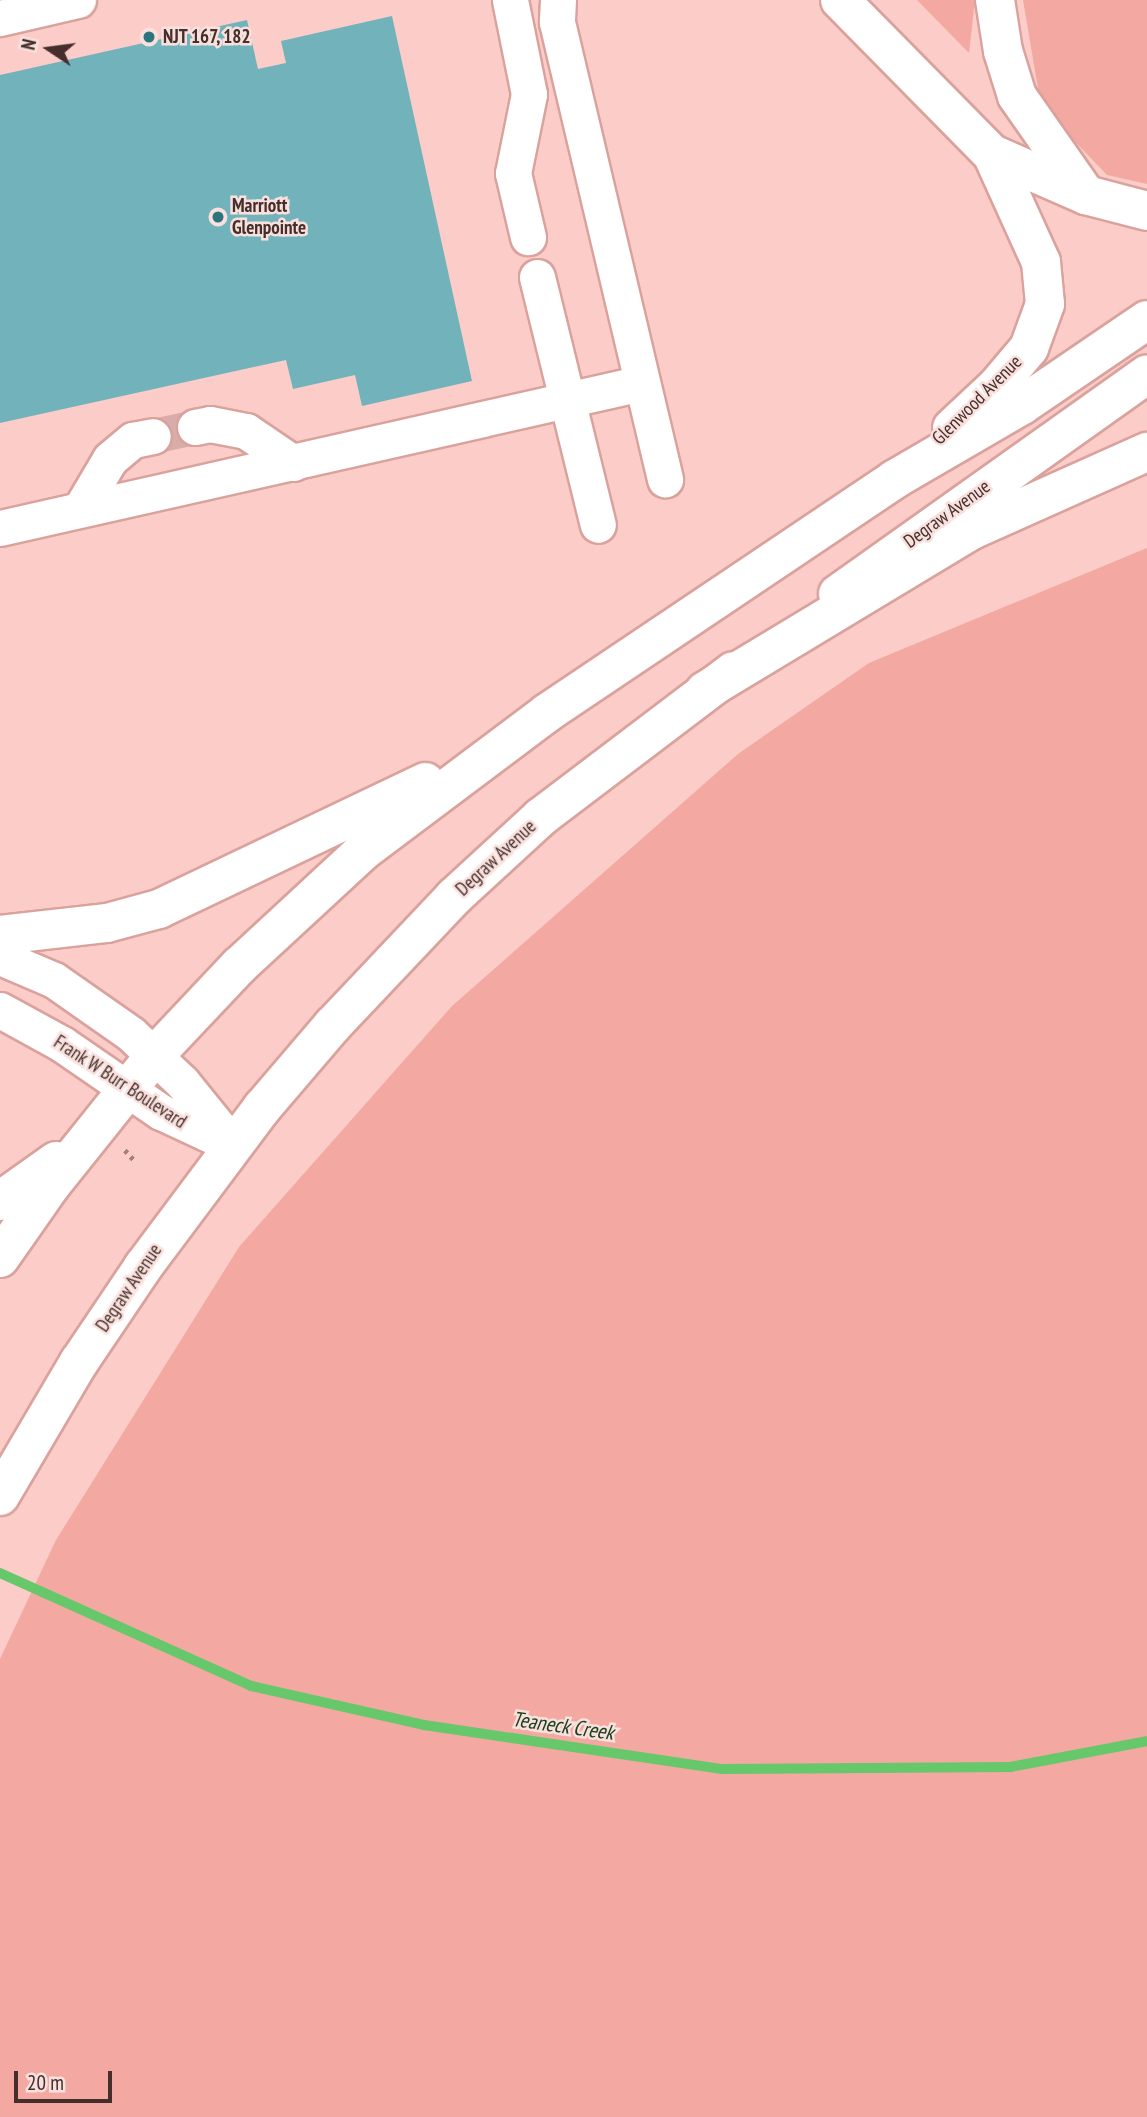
<!DOCTYPE html>
<style>
body{margin:0}
#map{position:relative;width:1147px;height:2117px;overflow:hidden;background:#fbccc8;font-family:"PT Sans Narrow",sans-serif}
div>[style]{position:absolute}
.green>*{inset:0;background:#f3a8a1}
.stream>*{height:10px;margin:-5px;padding:0 5px;transform-origin:5px;border-radius:5px;background:#67c76b}
.building>*{inset:0;background:#72b3bb}
.minor-tunnel>*{height:35px;margin-top:-17.5px;transform-origin:0;background:repeating-linear-gradient(90deg,#d7aca9 0 35px,transparent 0 53px)}
.path>*{height:4.5px;margin-top:-2.25px;transform-origin:0;background:repeating-linear-gradient(90deg,#a3807d 0 3.5px,transparent 0 8.5px)}
.roads{filter:drop-shadow(2px 0 #daa29c) drop-shadow(-2px 0 #daa29c) drop-shadow(0 2px #daa29c) drop-shadow(0 -2px #daa29c)}
.minor>*{height:35px;margin:-17.5px;padding:0 17.5px;transform-origin:17.5px;border-radius:17.5px;background:#fff}
.major>*{height:38px;margin:-19px;padding:0 19px;transform-origin:19px;border-radius:19px;background:#fff}
.highway>*{height:38px;margin:-19px;padding:0 19px;transform-origin:19px;border-radius:19px;background:#fff}
.dots>*{width:19px;height:19px;translate:-50% -50%;box-sizing:border-box;border:4px solid #f8e0dd;border-radius:50%}
span{translate:-50% -50%;white-space:nowrap;text-align:center;line-height:1.15;-webkit-text-stroke:5px #f8e0dd;paint-order:stroke}
.poi-label{font-size:19px;color:#452e2c;font-weight:700}
.left{translate:0 -50%;text-align:left}
.street-label{font-size:19px;color:#452e2c}
.water-label{font-size:21px;color:#1b411d;font-style:italic}
.north{position:absolute;left:14px;top:14px;width:70px;height:70px;-webkit-text-stroke:5px #f8e0dd;paint-order:stroke;rotate:283deg;font-size:19px;font-weight:700;line-height:28px;text-align:center;color:#452e2c}
.north::after{content:'';display:block;margin:auto;width:24px;height:32px;background:#452e2c;clip-path:polygon(50% 0,100% 100%,50% 72%,0 100%)}
.scale{position:absolute;left:14px;top:2071px;width:98px;height:32px;box-sizing:border-box;border:4px solid #452e2c;border-top:0;padding-left:9px;font-size:21px;line-height:24px;white-space:nowrap;color:#452e2c;-webkit-text-stroke:5px #f8e0dd;paint-order:stroke}
</style>
<div id="map">
<div class="green">
<i style="clip-path:polygon(917px 0,975px 0,969px 53px)"></i>
<i style="clip-path:polygon(1023px 0,1147px 0,1147px 184px,1107px 175px,1041px 106px)"></i>
<i style="clip-path:polygon(1147px 548px,1147px 2117px,0 2117px,0 1659px,56px 1540px,239px 1247px,452px 1006px,738px 754px,869px 663px)"></i>
</div>
<div class="stream">
<i style="left:0;top:1573px;width:275px;rotate:24.2deg"></i>
<i style="left:251px;top:1686px;width:177px;rotate:12.7deg"></i>
<i style="left:424px;top:1725px;width:300px;rotate:8.4deg"></i>
<i style="left:721px;top:1769px;width:289px;rotate:-0.4deg"></i>
<i style="left:1010px;top:1767px;width:139px;rotate:-10.7deg"></i>
</div>
<div class="building">
<i style="clip-path:polygon(392px 16px,472px 381px,362px 406px,355px 375px,293px 389px,286px 360px,0 423px,0 75px,247px 20px,258px 69px,286px 63px,281px 41px)"></i>
</div>
<div class="minor-tunnel">
<i style="left:153px;top:436px;width:43px;rotate:-12.1deg"></i>
</div>
<div class="path">
<i style="left:125px;top:1150px;width:13px;rotate:48deg"></i>
</div>
<div class="roads">
<div class="minor">
<i style="left:510px;top:0;width:96px;rotate:78.6deg"></i>
<i style="left:529px;top:94px;width:81px;rotate:101.4deg"></i>
<i style="left:513px;top:173px;width:66px;rotate:76.8deg"></i>
<i style="left:558px;top:0;width:22px;rotate:93deg"></i>
<i style="left:557px;top:22px;width:470px;rotate:76.7deg"></i>
<i style="left:0;top:18px;width:80px;rotate:-13deg"></i>
<i style="left:537px;top:277px;width:255px;rotate:76.2deg"></i>
<i style="left:195px;top:427px;width:15px;rotate:-11deg"></i>
<i style="left:210px;top:424px;width:37px;rotate:11deg"></i>
<i style="left:246px;top:431px;width:57px;rotate:34.2deg"></i>
<i style="left:81px;top:508px;width:57px;rotate:-59.4deg"></i>
<i style="left:110px;top:459px;width:30px;rotate:-40deg"></i>
<i style="left:133px;top:440px;width:20px;rotate:-11deg"></i>
<i style="left:0;top:528px;width:658px;rotate:-12.73deg"></i>
<i style="left:0;top:957px;width:59px;rotate:23.1deg"></i>
<i style="left:54px;top:980px;width:94px;rotate:35deg"></i>
<i style="left:131px;top:1034px;width:70px;rotate:43.3deg"></i>
<i style="left:182px;top:1082px;width:81px;rotate:51deg"></i>
<i style="left:0;top:1010px;width:71px;rotate:28.7deg"></i>
<i style="left:62px;top:1044px;width:120px;rotate:34.5deg"></i>
<i style="left:161px;top:1112px;width:78px;rotate:24.9deg"></i>
</div>
<div class="major">
<i style="left:840px;top:0;width:216px;rotate:45.4deg"></i>
<i style="left:992px;top:154px;width:119px;rotate:65.6deg"></i>
<i style="left:1041px;top:262px;width:42px;rotate:84.6deg"></i>
<i style="left:1045px;top:304px;width:47px;rotate:110deg"></i>
<i style="left:1029px;top:348px;width:51px;rotate:130.2deg"></i>
<i style="left:996px;top:387px;width:60px;rotate:137deg"></i>
<i style="left:992px;top:154px;width:103px;rotate:23.6deg"></i>
<i style="left:1086px;top:195px;width:63px;rotate:14.7deg"></i>
<i style="left:838px;top:594px;width:379px;rotate:-35.4deg"></i>
<i style="left:0;top:935px;width:108px;rotate:-6.4deg"></i>
<i style="left:107px;top:923px;width:54px;rotate:-15.1deg"></i>
<i style="left:159px;top:909px;width:295px;rotate:-25.5deg"></i>
<i style="left:0;top:1201px;width:69px;rotate:-35.5deg"></i>
<i style="left:0;top:1258px;width:89px;rotate:-55.1deg"></i>
<i style="left:51px;top:1185px;width:166px;rotate:-51.3deg"></i>
<i style="left:155px;top:1055px;width:122px;rotate:-46.7deg"></i>
<i style="left:239px;top:966px;width:168px;rotate:-42.8deg"></i>
<i style="left:362px;top:852px;width:231px;rotate:-36.9deg"></i>
<i style="left:547px;top:713px;width:419px;rotate:-33.9deg"></i>
<i style="left:895px;top:479px;width:147px;rotate:-30.2deg"></i>
<i style="left:1022px;top:405px;width:151px;rotate:-34.2deg"></i>
<i style="left:0;top:1496px;width:156px;rotate:-59.5deg"></i>
<i style="left:79px;top:1362px;width:115px;rotate:-56deg"></i>
<i style="left:143px;top:1267px;width:199px;rotate:-53.2deg"></i>
<i style="left:262px;top:1108px;width:109px;rotate:-49.5deg"></i>
<i style="left:333px;top:1025px;width:176px;rotate:-46.6deg"></i>
<i style="left:454px;top:897px;width:118px;rotate:-42.6deg"></i>
<i style="left:541px;top:817px;width:241px;rotate:-37.2deg"></i>
</div>
<div class="highway">
<i style="left:995px;top:0;width:52px;rotate:81.1deg"></i>
<i style="left:1003px;top:51px;width:47px;rotate:72.7deg"></i>
<i style="left:1017px;top:96px;width:121px;rotate:55.1deg"></i>
<i style="left:705px;top:691px;width:310px;rotate:-31.1deg"></i>
<i style="left:970px;top:531px;width:194px;rotate:-24.1deg"></i>
</div>
</div>
<div class="dots">
<i style="left:149px;top:37px;background:#2c757d"></i>
<i style="left:218px;top:217px;background:#2c757d"></i>
</div>
<div class="poi-label">
<span class="left" style="left:163px;top:37px">NJT 167, 182</span>
<span class="left" style="left:232px;top:217px">Marriott<br>Glenpointe</span>
</div>
<div class="street-label">
<span style="left:977px;top:400px;rotate:-45deg">Glenwood Avenue</span>
<span style="left:947px;top:514px;rotate:-36deg">Degraw Avenue</span>
<span style="left:496px;top:858px;rotate:-43deg">Degraw Avenue</span>
<span style="left:120px;top:1082px;rotate:33deg">Frank W Burr Boulevard</span>
<span style="left:129px;top:1288px;rotate:-56deg">Degraw Avenue</span>
</div>
<div class="water-label">
<span style="left:563px;top:1726px;rotate:8deg">Teaneck Creek</span>
</div>
<div class="north">N</div>
<div class="scale">20 m</div>
</div>
